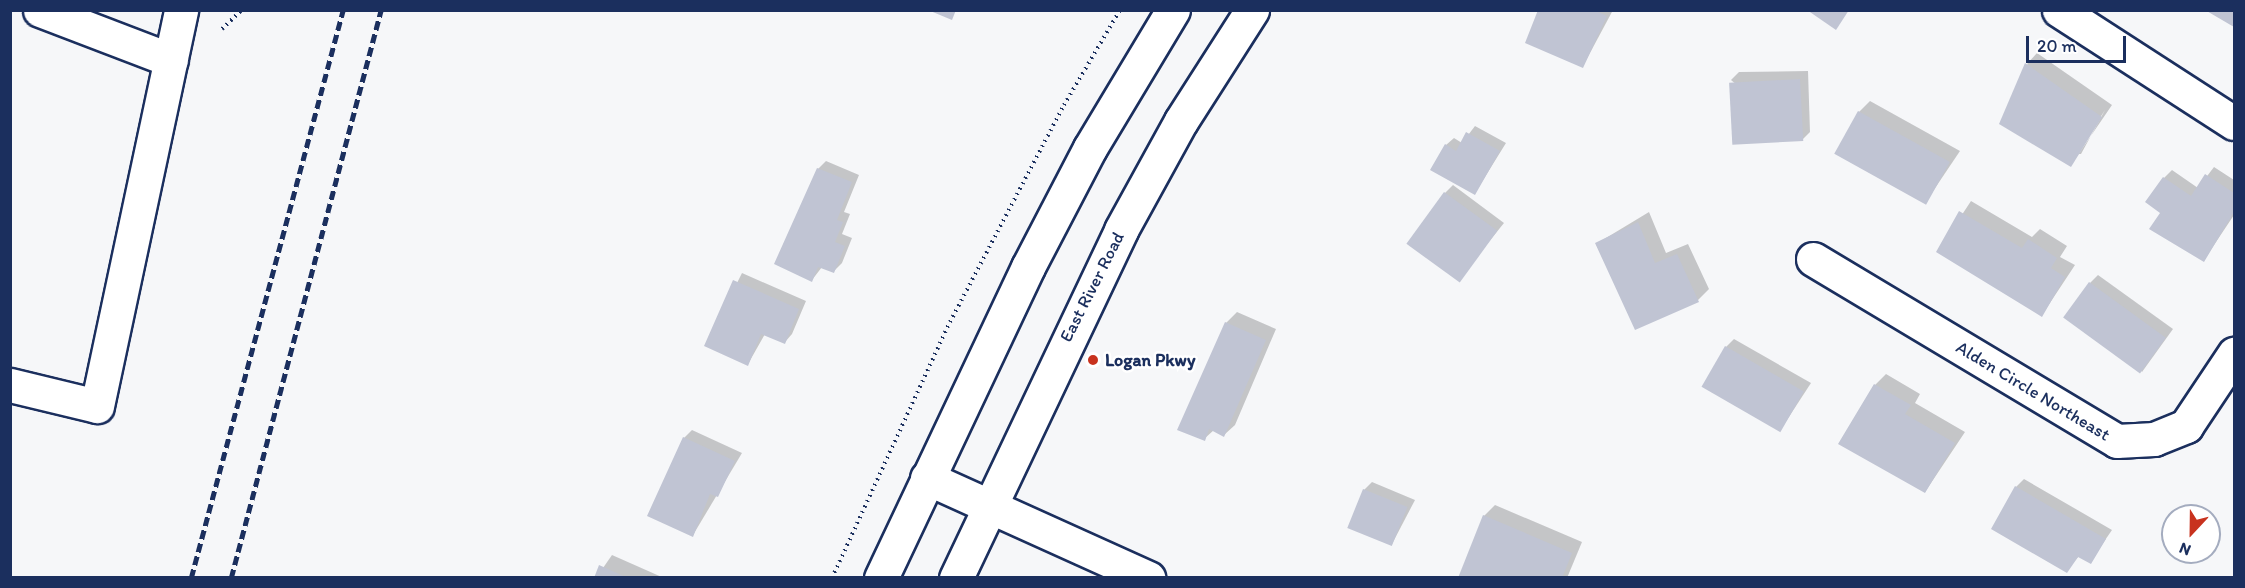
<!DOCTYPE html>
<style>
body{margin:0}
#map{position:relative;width:2245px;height:588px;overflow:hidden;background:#f6f7f9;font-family:Itim,sans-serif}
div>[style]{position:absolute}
.shadow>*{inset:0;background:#0003}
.building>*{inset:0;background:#c0c4d3;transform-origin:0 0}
.path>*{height:4px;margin-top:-2px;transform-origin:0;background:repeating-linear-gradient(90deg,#1b2f5e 0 1.5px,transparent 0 6px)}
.roads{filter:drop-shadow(2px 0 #1b2f5e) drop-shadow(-2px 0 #1b2f5e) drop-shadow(0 2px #1b2f5e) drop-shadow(0 -2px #1b2f5e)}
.minor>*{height:33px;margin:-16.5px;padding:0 16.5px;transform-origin:16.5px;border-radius:16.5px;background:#fff}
.major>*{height:33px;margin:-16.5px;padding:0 16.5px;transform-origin:16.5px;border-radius:16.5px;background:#fff}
.rail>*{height:4.5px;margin-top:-2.25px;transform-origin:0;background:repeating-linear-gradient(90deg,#1b2f5e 0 9px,transparent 0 13.5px)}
.dots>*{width:16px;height:16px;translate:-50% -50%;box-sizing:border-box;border:3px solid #fff;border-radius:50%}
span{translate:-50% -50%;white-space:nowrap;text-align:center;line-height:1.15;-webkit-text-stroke:5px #fff;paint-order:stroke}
.street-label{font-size:18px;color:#1b2f5e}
.poi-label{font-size:18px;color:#1b2f5e;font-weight:700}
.left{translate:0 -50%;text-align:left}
.frame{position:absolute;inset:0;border:12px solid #1b2f5e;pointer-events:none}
.north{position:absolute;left:2161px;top:504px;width:60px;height:60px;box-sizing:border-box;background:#fff;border:2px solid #a4acbf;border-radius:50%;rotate:202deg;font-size:16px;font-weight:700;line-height:24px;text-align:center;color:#1b2f5e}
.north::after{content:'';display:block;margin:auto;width:21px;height:27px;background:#c8321e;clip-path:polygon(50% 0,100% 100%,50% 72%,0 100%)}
.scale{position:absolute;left:2026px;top:36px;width:100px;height:27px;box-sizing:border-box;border:3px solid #1b2f5e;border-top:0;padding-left:8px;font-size:18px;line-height:21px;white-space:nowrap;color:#1b2f5e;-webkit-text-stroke:4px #fff;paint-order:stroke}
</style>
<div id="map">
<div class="shadow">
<i style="clip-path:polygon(1540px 10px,1613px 10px,1583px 66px)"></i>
<i style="clip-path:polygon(evenodd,2037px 53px,2112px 105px,2071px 165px,2027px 64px,2037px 53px,2105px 110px,2081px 154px,2077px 154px,2105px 110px)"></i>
<i style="clip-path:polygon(1808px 71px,1810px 132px,1802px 140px,1731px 80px,1739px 72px)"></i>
<i style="clip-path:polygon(1870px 101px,1960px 151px,1925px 203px,1859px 112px)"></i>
<i style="clip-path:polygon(1475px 126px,1506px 143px,1475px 193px,1446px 145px,1454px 138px,1462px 143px)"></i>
<i style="clip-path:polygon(826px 161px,859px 175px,844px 212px,850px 214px,842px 234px,852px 238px,842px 263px,834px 271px,822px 267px,812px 280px,818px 169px)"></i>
<i style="clip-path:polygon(2214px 167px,2234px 180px,2234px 215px,2204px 260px,2162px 212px,2164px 178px,2172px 170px,2198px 188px)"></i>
<i style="clip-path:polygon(1453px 185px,1504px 223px,1458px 280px,1445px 193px)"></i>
<i style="clip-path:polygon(1971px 201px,2032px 237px,2040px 229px,2067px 246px,2060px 257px,2075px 265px,2042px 315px,1938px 251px)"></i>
<i style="clip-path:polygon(1649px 212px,1666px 253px,1688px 244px,1709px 289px,1698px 300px,1636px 328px,1596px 244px)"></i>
<i style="clip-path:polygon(742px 273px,806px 301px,792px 334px,785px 342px,765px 334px,748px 364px,706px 345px)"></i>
<i style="clip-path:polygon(2098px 275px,2173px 329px,2142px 372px,2090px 283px)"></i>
<i style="clip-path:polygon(1237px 312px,1276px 329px,1235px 425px,1224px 435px,1214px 430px,1204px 439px,1179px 429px,1226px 323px)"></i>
<i style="clip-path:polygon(1734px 339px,1811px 383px,1781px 429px,1726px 347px)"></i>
<i style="clip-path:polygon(1886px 374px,1920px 394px,1915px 403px,1965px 432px,1925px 492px,1875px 385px)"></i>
<i style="clip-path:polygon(692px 430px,742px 453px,693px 535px,684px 438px)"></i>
<i style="clip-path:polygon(2024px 479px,2112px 530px,2090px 562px,2079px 556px,2066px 571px,2016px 487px)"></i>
<i style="clip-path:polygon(1372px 482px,1415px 500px,1392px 544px,1364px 490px)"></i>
<i style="clip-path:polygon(1495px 505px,1582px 542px,1567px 578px,1500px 578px,1484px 516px)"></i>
<i style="clip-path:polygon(612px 555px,664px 578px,596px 578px)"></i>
</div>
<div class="building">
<i style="clip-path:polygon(928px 10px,956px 10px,952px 20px)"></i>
<i style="clip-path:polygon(1538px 10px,1594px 10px,1607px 16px,1583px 68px,1525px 43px)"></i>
<i style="clip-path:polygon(1807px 10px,1849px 10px,1836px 30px)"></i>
<i style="clip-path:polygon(2205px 10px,2234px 10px,2234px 27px)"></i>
<i style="clip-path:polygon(2025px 63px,2102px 117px,2071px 167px,1999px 124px)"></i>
<i style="left:1800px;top:79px;width:62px;height:71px;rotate:87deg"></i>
<i style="left:1858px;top:111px;width:105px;height:49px;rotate:29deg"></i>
<i style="clip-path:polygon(1466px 132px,1500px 151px,1475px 195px,1430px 170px,1445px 144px,1456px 151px)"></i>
<i style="clip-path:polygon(817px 168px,852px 182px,837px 220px,843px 222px,835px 242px,845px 246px,834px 273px,818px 267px,812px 282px,774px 264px)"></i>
<i style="clip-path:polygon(2205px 174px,2234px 193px,2234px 212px,2204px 262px,2149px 229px,2160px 213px,2145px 202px,2163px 177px,2191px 196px)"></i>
<i style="left:1444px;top:192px;width:66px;height:64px;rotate:36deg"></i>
<i style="clip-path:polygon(1959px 211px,2022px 248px,2028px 239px,2057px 258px,2051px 268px,2065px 277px,2042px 317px,1936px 252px)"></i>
<i style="clip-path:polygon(1638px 222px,1655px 263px,1677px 254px,1699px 302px,1635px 330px,1595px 243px)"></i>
<i style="clip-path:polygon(733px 280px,799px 309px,785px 344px,761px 334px,748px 366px,704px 346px)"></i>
<i style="left:2089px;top:282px;width:95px;height:44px;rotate:36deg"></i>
<i style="clip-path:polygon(1225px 322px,1266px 340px,1224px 437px,1209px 429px,1205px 441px,1177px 430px)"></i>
<i style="left:1725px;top:346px;width:91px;height:47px;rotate:30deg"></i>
<i style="clip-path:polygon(1874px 384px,1911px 405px,1905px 414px,1955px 443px,1925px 493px,1838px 444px)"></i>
<i style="clip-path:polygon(683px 437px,735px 461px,718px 497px,710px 494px,693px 537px,647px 516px)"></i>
<i style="clip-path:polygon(2015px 486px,2106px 539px,2091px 564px,2078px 557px,2067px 573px,1991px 529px)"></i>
<i style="left:1363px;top:489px;width:48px;height:42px;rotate:22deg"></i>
<i style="clip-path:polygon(1483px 515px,1572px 553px,1562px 578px,1458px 578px)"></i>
<i style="clip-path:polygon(599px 565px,628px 578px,594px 578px)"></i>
</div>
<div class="path">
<i style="left:222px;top:29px;width:28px;rotate:-44deg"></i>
<i style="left:832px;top:578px;width:282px;rotate:-65.3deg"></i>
<i style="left:950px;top:322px;width:245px;rotate:-62.3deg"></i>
<i style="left:1064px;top:105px;width:110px;rotate:-59.5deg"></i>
</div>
<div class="roads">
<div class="minor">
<i style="left:40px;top:10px;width:140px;rotate:20.9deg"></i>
<i style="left:2059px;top:10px;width:208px;rotate:32.9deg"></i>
<i style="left:1813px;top:259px;width:354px;rotate:30.9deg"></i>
<i style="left:2117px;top:441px;width:37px;rotate:-3deg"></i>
<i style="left:2154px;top:439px;width:35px;rotate:-22deg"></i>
<i style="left:2186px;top:426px;width:87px;rotate:-56.3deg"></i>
<i style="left:10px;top:385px;width:89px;rotate:13.6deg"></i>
<i style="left:97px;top:406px;width:405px;rotate:-78deg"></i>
<i style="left:927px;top:478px;width:243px;rotate:24.3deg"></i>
</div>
<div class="major">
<i style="left:881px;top:578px;width:344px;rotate:-64.7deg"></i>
<i style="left:1028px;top:267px;width:134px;rotate:-62.5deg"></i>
<i style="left:1090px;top:148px;width:161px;rotate:-59deg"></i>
<i style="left:956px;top:578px;width:385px;rotate:-64.6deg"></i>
<i style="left:1121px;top:230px;width:124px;rotate:-61.2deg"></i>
<i style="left:1181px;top:121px;width:132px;rotate:-57.4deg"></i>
</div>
</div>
<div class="rail">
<i style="left:191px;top:578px;width:588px;rotate:-75.02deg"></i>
<i style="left:231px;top:578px;width:587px;rotate:-75.21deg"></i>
</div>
<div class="dots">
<i style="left:1093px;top:360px;background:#c8321e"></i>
</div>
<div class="street-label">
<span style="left:1092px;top:287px;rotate:-63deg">East River Road</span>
<span style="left:2033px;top:391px;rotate:31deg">Alden Circle Northeast</span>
</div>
<div class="poi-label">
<span class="left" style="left:1105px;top:360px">Logan Pkwy</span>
</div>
<div class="frame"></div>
<div class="north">N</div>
<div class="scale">20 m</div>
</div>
